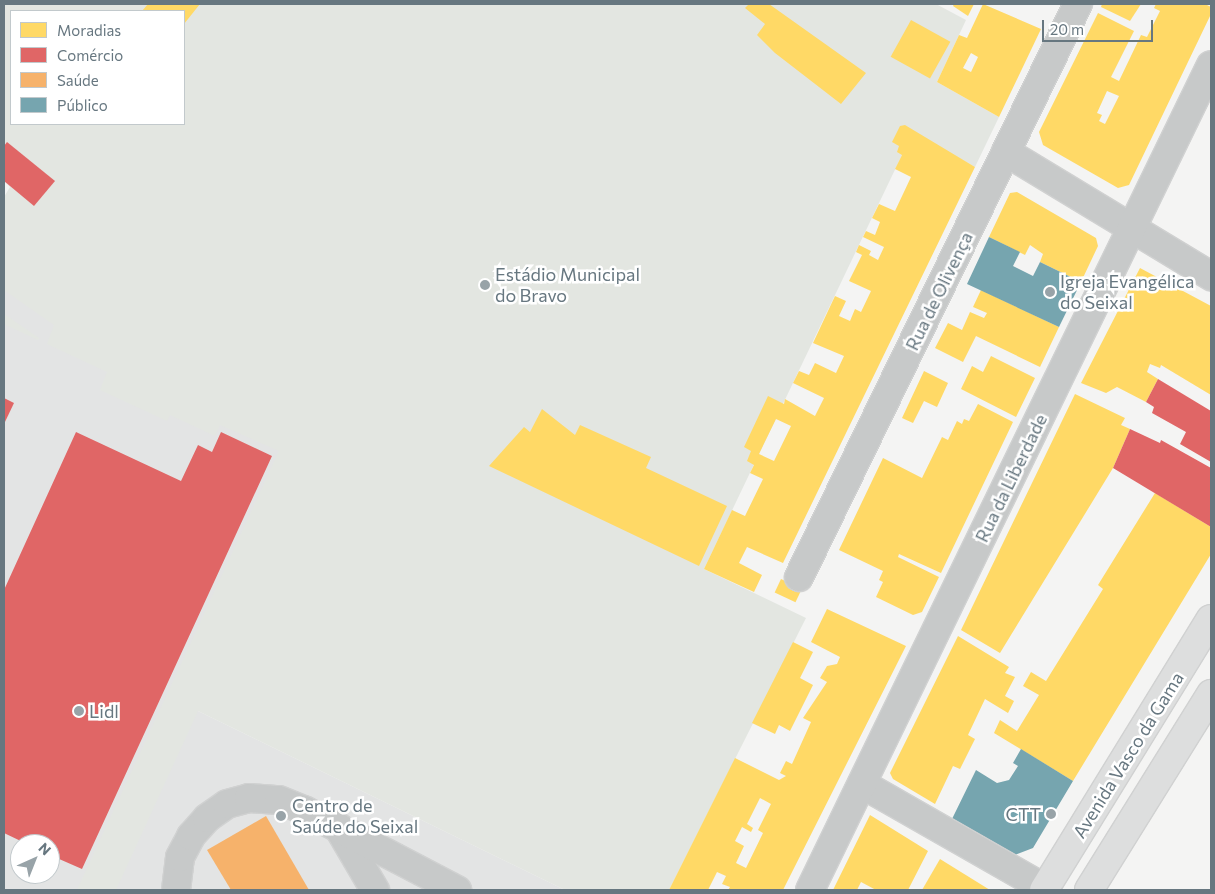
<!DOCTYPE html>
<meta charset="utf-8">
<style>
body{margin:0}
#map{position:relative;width:1215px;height:894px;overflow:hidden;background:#f4f4f3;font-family:Commissioner,sans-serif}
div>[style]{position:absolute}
.built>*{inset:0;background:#e3e4e4}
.green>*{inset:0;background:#e3e6e1}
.homes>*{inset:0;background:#ffd966;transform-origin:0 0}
.shops>*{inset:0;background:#e06666}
.health>*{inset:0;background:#f6b26b}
.public>*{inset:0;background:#76a5af}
.roads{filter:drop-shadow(1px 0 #d0d1d1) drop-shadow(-1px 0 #d0d1d1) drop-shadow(0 1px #d0d1d1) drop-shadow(0 -1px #d0d1d1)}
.minor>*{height:28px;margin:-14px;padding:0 14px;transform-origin:14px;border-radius:14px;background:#c7c9c9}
.major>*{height:28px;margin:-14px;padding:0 14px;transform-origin:14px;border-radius:14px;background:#dddede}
.dots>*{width:14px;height:14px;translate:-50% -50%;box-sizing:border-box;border:2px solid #fff;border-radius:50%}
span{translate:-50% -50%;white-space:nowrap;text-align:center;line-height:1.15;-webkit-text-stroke:5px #fff;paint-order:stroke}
.poi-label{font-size:18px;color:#677780}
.left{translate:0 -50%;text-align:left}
.right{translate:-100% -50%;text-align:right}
.street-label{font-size:18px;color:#677780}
.frame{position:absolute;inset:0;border:5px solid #677780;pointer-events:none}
.legend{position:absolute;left:10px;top:10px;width:175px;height:115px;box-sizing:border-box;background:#fff;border:1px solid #c2c9cc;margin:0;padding:6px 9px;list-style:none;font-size:15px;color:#677780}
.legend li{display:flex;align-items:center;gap:10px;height:25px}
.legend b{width:25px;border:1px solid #c2c9cc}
.north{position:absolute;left:10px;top:834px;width:50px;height:50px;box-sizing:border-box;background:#fff;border:1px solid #c2c9cc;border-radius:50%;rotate:44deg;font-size:14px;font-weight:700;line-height:20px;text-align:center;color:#677780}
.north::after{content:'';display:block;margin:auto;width:18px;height:22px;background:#98a3a8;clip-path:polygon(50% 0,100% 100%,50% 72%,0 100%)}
.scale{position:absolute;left:1042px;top:20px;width:111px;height:22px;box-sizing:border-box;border:2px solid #677780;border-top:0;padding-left:6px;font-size:15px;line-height:18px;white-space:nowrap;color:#677780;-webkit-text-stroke:4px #fff;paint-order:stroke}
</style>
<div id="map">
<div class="built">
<i style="clip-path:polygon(evenodd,4px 197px,342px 395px,198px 711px,565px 890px,4px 890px,4px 197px,20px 844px,50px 844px,50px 874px,20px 874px,20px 844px)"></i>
</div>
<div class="green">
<i style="clip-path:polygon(evenodd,4px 4px,936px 4px,966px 20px,937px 82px,999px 117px,975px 167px,913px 132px,704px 569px,806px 618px,669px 890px,565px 890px,198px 711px,116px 890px,77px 890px,279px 451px,220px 425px,215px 436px,170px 415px,167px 421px,100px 390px,107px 372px,47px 344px,54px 325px,4px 290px,4px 197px,10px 187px,4px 181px,4px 4px,11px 11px,184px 11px,184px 124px,11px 124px,11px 11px)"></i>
<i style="clip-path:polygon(4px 314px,39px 338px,38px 340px,4px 324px)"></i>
</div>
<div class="homes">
<i style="clip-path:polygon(148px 4px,200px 4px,184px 24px,184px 11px,142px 11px)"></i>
<i style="clip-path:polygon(749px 4px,769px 4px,866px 73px,841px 104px,775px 53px,757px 35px,765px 24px,745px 8px)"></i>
<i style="clip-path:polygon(954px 4px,974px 4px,968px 16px,953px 6px)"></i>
<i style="clip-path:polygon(evenodd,983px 4px,1041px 29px,999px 117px,937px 82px,959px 35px,967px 38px,983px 4px,971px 53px,978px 57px,971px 72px,963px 68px,971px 53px)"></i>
<i style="clip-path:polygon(1102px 4px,1141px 4px,1130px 21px,1101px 7px)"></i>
<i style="clip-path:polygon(evenodd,1156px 4px,1205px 4px,1211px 7px,1211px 14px,1129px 185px,1118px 188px,1043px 145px,1039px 132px,1098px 13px,1134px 31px,1111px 77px,1119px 81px,1141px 35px,1147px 37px,1160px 11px,1154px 8px,1156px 4px,1107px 91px,1119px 96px,1105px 124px,1099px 121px,1102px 115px,1097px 113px,1107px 91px)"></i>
<i style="left:911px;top:20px;width:45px;height:42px;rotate:29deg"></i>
<i style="clip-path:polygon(evenodd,905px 125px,975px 167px,783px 563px,747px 547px,739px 563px,762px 575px,754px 592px,704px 569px,732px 510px,745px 516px,763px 479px,750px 473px,754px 465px,747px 461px,751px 451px,744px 447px,768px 396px,784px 404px,785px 399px,815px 416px,824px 398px,793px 383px,799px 371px,809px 375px,815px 363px,836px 373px,844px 356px,813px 343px,835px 296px,846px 301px,839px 316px,850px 321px,855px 309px,861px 312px,871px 291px,849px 281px,862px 255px,856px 252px,859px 245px,871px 251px,869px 255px,878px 260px,884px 247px,863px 237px,866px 231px,875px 235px,880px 222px,872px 218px,879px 204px,895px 211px,911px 177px,895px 169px,902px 155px,897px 152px,899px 146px,892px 142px,900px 126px,905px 125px,776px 419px,791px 426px,774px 461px,759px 454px,776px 419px)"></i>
<i style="clip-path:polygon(1017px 192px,1096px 238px,1098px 246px,1081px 282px,1040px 262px,1043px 254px,1030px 245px,1025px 255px,989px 237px,1010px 193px)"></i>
<i style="clip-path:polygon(1140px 268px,1211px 306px,1211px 395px,1161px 365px,1160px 368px,1150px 364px,1147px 372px,1158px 379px,1146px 402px,1117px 387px,1106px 393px,1081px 383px)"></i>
<i style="clip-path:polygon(981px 290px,1059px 327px,1040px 367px,976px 336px,963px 362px,935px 348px,948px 323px,962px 330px,970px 312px,984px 318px,987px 313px,973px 307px)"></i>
<i style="clip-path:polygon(991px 356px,1035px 378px,1016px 417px,961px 389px,972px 366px,983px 372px)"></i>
<i style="clip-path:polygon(924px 371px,948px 383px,937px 407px,924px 401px,913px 423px,902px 418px)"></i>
<i style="clip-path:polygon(1075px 394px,1125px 418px,1121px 425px,1130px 429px,1113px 468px,1000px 653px,961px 630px)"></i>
<i style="clip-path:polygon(978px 404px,1013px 422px,941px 573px,899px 554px,898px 557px,939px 577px,922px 612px,913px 615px,876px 597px,883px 582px,879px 580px,883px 571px,839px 550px,883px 458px,922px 478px,942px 437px,948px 440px,957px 421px,962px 424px,964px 419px,969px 421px)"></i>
<i style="clip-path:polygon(542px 409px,575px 435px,580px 425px,651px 457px,646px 468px,727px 506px,699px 566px,489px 466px,524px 427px,530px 432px)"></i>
<i style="clip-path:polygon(1155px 493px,1211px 527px,1211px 554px,1073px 781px,994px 733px,1000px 720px,1017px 731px,1039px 695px,1023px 686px,1031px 672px,1046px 681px,1103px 589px,1098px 585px)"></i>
<i style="left:781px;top:579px;width:23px;height:15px;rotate:25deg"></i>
<i style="clip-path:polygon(evenodd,827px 609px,906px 646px,783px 890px,728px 890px,730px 887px,722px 884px,726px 876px,717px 872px,708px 890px,669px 890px,735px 758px,779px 780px,786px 776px,780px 773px,786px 761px,792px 764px,811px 722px,803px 718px,827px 682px,820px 678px,827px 666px,837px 664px,840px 657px,811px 642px,827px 609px,760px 798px,771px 804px,758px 830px,763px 833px,746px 868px,736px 863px,744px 846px,735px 841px,742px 827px,751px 832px,753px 828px,747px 824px,760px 798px)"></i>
<i style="clip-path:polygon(958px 636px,1009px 667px,1005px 673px,1015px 677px,1005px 696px,1014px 701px,1008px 713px,985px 699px,968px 735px,975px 739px,960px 769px,953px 766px,935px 804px,893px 779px,890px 773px)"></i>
<i style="clip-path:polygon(793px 642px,813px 652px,800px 678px,813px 685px,790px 731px,779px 725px,775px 734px,752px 723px)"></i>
<i style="clip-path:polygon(870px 815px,928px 851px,908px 890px,876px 890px,861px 882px,857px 890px,833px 890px)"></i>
<i style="clip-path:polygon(940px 859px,990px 890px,922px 890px)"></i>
</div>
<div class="shops">
<i style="clip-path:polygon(7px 142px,55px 181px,34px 206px,4px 181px,4px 146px)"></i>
<i style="clip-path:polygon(1158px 379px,1211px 411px,1211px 462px,1180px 444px,1186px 432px,1152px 413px,1154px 407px,1146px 402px)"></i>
<i style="clip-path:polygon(4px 398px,14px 403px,4px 424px)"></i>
<i style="clip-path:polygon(1130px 429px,1160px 443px,1161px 440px,1211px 468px,1211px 527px,1113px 468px)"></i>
<i style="clip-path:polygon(76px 432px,181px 481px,198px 445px,212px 452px,221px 432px,272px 456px,82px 869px,50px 855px,50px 844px,27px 844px,4px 833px,4px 590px)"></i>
</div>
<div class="health">
<i style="clip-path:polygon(266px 816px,309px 890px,231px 890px,207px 850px)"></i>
</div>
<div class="public">
<i style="clip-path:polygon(989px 237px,1020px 252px,1013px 266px,1033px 276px,1040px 262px,1081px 282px,1059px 327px,967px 284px)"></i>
<i style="clip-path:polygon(1021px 749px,1073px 781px,1033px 848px,1015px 855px,952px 819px,976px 770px,997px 783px,1009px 780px,1018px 766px,1013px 763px)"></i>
</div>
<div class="roads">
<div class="minor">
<i style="left:1006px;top:152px;width:240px;rotate:31.2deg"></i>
<i style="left:799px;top:577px;width:637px;rotate:-64.04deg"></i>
<i style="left:862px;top:784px;width:214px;rotate:29.7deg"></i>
<i style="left:338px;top:827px;width:73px;rotate:59.6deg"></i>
<i style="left:176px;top:890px;width:33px;rotate:-83deg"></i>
<i style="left:180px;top:857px;width:24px;rotate:-62deg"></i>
<i style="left:191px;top:836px;width:24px;rotate:-48deg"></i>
<i style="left:207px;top:818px;width:24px;rotate:-35deg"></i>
<i style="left:227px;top:804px;width:23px;rotate:-15deg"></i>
<i style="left:249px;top:798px;width:30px;rotate:4deg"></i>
<i style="left:279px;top:800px;width:27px;rotate:22deg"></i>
<i style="left:304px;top:810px;width:173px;rotate:27.6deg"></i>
<i style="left:810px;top:890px;width:917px;rotate:-64.08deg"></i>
</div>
<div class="major">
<i style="left:1044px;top:890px;width:318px;rotate:-58.4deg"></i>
<i style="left:1089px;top:890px;width:231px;rotate:-58.1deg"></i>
</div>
</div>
<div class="dots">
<i style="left:485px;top:285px;background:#98a3a8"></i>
<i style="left:1050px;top:292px;background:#98a3a8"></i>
<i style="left:79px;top:711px;background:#98a3a8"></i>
<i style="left:1051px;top:814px;background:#98a3a8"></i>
<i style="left:281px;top:816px;background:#98a3a8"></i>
</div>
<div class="poi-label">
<span class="left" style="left:495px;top:285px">Estádio Municipal<br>do Bravo</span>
<span class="left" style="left:1060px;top:292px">Igreja Evangélica<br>do Seixal</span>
<span class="left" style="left:89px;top:711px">Lidl</span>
<span class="left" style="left:292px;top:816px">Centro de<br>Saúde do Seixal</span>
<span class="right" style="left:1041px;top:814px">CTT</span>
</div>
<div class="street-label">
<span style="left:939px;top:291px;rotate:-64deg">Rua de Olivença</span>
<span style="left:1011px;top:478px;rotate:-64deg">Rua da Liberdade</span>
<span style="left:1128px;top:755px;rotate:-58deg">Avenida Vasco da Gama</span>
</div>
<div class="frame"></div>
<ul class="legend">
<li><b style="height:14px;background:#ffd966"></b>Moradias</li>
<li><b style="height:14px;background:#e06666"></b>Comércio</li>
<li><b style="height:14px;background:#f6b26b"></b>Saúde</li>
<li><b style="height:14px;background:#76a5af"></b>Público</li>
</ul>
<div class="north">N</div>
<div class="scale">20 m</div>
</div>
